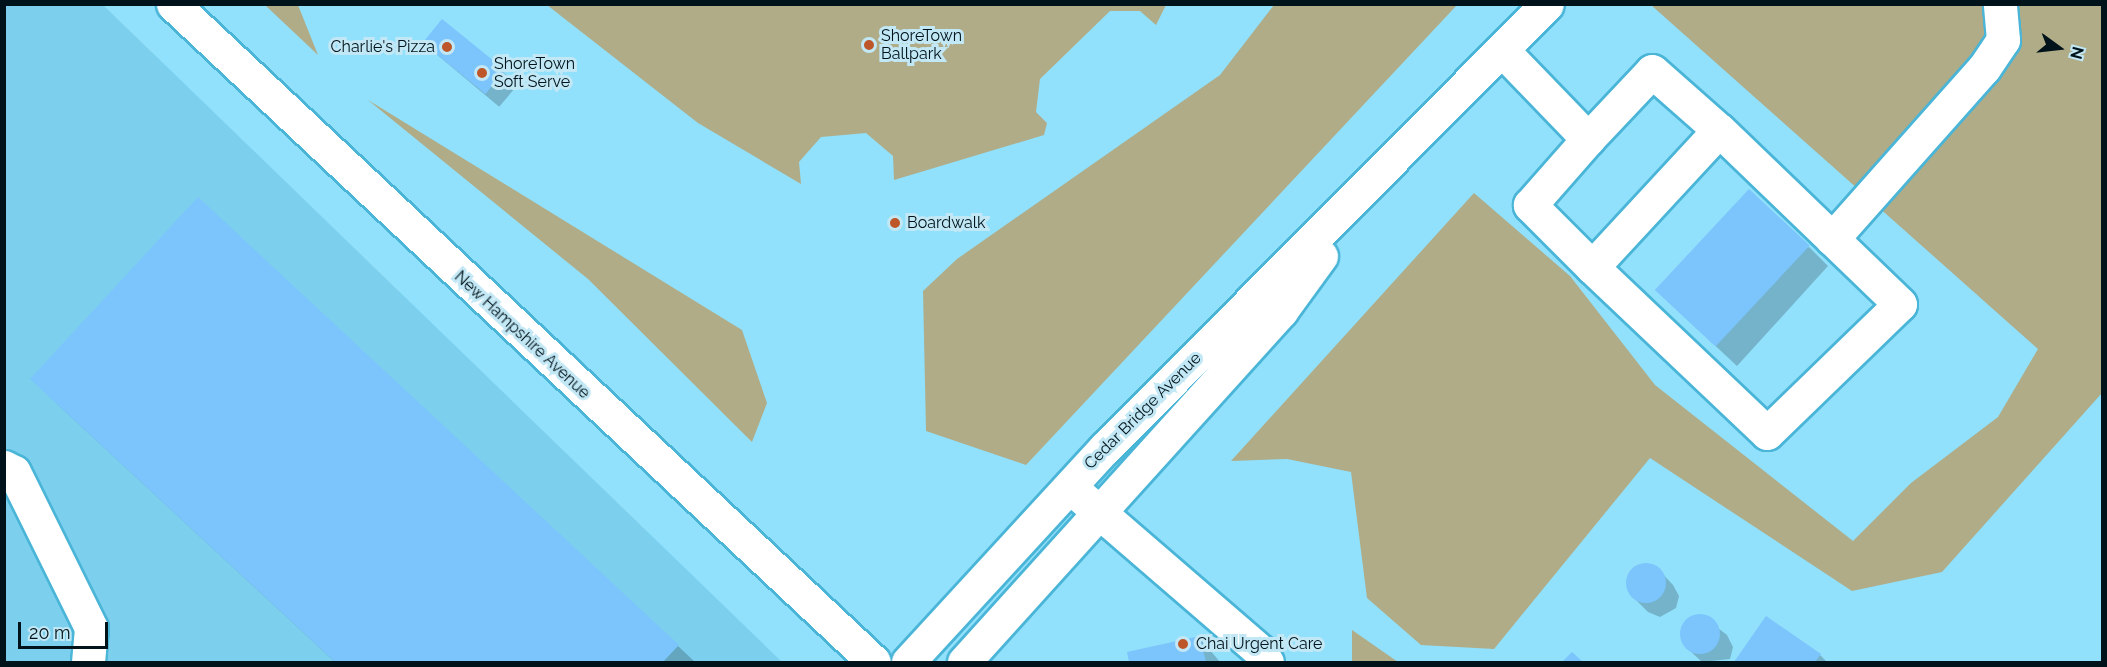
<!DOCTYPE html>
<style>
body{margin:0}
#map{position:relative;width:2107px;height:667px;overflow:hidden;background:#91e0fc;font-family:Raleway,sans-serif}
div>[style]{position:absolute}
.built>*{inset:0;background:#7cd0ee}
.green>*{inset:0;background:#b0ac87}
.shadow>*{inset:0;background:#0003;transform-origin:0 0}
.building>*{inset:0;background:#7bc4fc;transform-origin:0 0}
.round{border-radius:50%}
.roads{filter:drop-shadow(2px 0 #4ab5d7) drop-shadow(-2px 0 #4ab5d7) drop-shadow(0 2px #4ab5d7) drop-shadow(0 -2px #4ab5d7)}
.minor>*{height:33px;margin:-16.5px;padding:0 16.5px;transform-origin:16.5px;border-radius:16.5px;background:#fff}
.major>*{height:33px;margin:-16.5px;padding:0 16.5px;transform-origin:16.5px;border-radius:16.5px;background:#fff}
.dots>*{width:16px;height:16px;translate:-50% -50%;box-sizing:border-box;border:3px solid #c2e7f5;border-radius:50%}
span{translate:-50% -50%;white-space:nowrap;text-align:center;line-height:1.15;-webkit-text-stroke:6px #c2e7f5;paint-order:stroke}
.poi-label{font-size:16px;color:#00131a}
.left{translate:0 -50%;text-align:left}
.right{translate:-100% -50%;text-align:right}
.street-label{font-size:16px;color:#00131a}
.frame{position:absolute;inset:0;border:6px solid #00131a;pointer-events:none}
.north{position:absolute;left:2029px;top:18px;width:60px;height:60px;-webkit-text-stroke:4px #c2e7f5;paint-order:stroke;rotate:105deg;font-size:16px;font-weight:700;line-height:24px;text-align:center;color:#00131a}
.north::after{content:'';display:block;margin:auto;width:21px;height:27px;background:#00131a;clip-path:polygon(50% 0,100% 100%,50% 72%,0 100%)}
.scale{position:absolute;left:18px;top:622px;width:90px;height:27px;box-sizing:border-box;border:3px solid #00131a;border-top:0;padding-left:8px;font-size:18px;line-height:21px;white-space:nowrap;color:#00131a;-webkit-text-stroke:4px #c2e7f5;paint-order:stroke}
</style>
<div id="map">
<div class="built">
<i style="clip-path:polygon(4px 5px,103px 5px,782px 662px,5px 662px)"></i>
</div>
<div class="green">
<i style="clip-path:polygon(265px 5px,298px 5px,318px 55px)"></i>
<i style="clip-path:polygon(547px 5px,1166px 5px,1156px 25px,1140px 11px,1110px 11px,1040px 79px,1036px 112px,1047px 123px,1044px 135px,894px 180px,893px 156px,866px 133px,821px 137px,799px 162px,801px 184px,698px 123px)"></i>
<i style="clip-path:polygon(1274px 5px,1457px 5px,1026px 465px,926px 431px,923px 291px,957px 259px,1220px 75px)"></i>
<i style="clip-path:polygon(1651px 5px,2102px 5px,2102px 393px,1942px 572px,1852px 591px,1650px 458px,1494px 649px,1421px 645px,1367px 598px,1351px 472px,1287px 459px,1231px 461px,1474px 193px,1570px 276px,1655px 385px,1853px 541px,1911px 483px,1998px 417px,2038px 349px)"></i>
<i style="clip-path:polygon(368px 100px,742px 330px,767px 403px,752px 442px,588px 279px)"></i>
<i style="clip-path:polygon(1352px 630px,1398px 662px,1352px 662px)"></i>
</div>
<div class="shadow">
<i style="left:442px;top:21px;width:99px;height:29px;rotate:40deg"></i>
<i style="clip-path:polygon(1809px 247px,1828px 266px,1737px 366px,1677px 310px)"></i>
<i style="clip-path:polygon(56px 403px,678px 646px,695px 662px,335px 662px)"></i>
<i style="clip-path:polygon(1642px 565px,1659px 570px,1673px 585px,1679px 596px,1676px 608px,1660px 617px,1648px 612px,1634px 598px,1628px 588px,1632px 572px)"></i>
<i style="clip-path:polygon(1702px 616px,1727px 635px,1733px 647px,1730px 659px,1702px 662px,1688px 649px,1682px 638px,1686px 622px)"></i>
<i style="clip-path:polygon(1766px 618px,1820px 655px,1827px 662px,1736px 662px)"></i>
<i style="clip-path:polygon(1199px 637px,1220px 662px,1131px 662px,1128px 653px)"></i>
</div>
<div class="building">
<i style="left:442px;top:19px;width:81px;height:31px;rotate:39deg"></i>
<i style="left:1749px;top:189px;width:83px;height:138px;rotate:43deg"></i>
<i style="clip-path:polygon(198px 197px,679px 645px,663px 662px,335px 662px,30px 379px)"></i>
<i class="round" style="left:1626px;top:563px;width:40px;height:40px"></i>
<i class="round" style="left:1680px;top:614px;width:40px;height:40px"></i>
<i style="clip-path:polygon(1766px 616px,1821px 654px,1815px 662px,1734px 662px)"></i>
<i style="clip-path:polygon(1200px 636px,1206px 662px,1129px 662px,1127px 652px)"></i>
<i style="clip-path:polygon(1572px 652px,1583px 662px,1562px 662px)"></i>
</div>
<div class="roads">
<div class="minor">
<i style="left:1502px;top:50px;width:124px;rotate:46deg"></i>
<i style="left:1588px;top:139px;width:93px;rotate:-46.7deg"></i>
<i style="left:1652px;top:71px;width:89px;rotate:41.4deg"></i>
<i style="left:1719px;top:130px;width:187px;rotate:132.8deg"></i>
<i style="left:1592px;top:267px;width:88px;rotate:-135deg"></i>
<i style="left:1530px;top:205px;width:88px;rotate:-48.7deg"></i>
<i style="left:1832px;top:239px;width:229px;rotate:-48.4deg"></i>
<i style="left:1984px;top:68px;width:34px;rotate:-56deg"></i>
<i style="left:2003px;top:40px;width:36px;rotate:-95deg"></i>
<i style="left:1592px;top:267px;width:241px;rotate:43.5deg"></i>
<i style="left:1767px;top:433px;width:185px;rotate:-44.1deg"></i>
<i style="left:1900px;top:304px;width:251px;rotate:-136.1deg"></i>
<i style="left:4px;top:467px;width:11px;rotate:27deg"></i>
<i style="left:14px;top:472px;width:174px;rotate:63.7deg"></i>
<i style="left:91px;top:628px;width:34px;rotate:95deg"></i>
<i style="left:1070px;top:487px;width:251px;rotate:40.8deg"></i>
<i style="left:1260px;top:651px;width:13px;rotate:58deg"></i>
</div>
<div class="major">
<i style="left:173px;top:4px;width:961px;rotate:43.19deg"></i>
<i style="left:908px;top:662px;width:291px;rotate:-47.4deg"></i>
<i style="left:1105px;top:448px;width:626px;rotate:-45.13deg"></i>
<i style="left:964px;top:662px;width:473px;rotate:-47.9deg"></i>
<i style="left:1281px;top:311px;width:68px;rotate:-54deg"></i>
</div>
</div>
<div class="dots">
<i style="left:869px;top:45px;background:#bd572a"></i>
<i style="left:447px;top:47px;background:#bd572a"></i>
<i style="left:482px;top:73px;background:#bd572a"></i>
<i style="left:895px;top:223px;background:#bd572a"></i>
<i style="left:1183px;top:644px;background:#bd572a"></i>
</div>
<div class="poi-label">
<span class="left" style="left:881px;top:45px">ShoreTown<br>Ballpark</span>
<span class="right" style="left:435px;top:47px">Charlie's Pizza</span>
<span class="left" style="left:494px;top:73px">ShoreTown<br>Soft Serve</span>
<span class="left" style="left:907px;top:223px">Boardwalk</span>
<span class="left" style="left:1196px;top:644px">Chai Urgent Care</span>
</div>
<div class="street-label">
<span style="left:522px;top:335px;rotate:43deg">New Hampshire Avenue</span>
<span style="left:1143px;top:411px;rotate:-45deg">Cedar Bridge Avenue</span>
</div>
<div class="frame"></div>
<div class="north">N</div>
<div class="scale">20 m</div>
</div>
